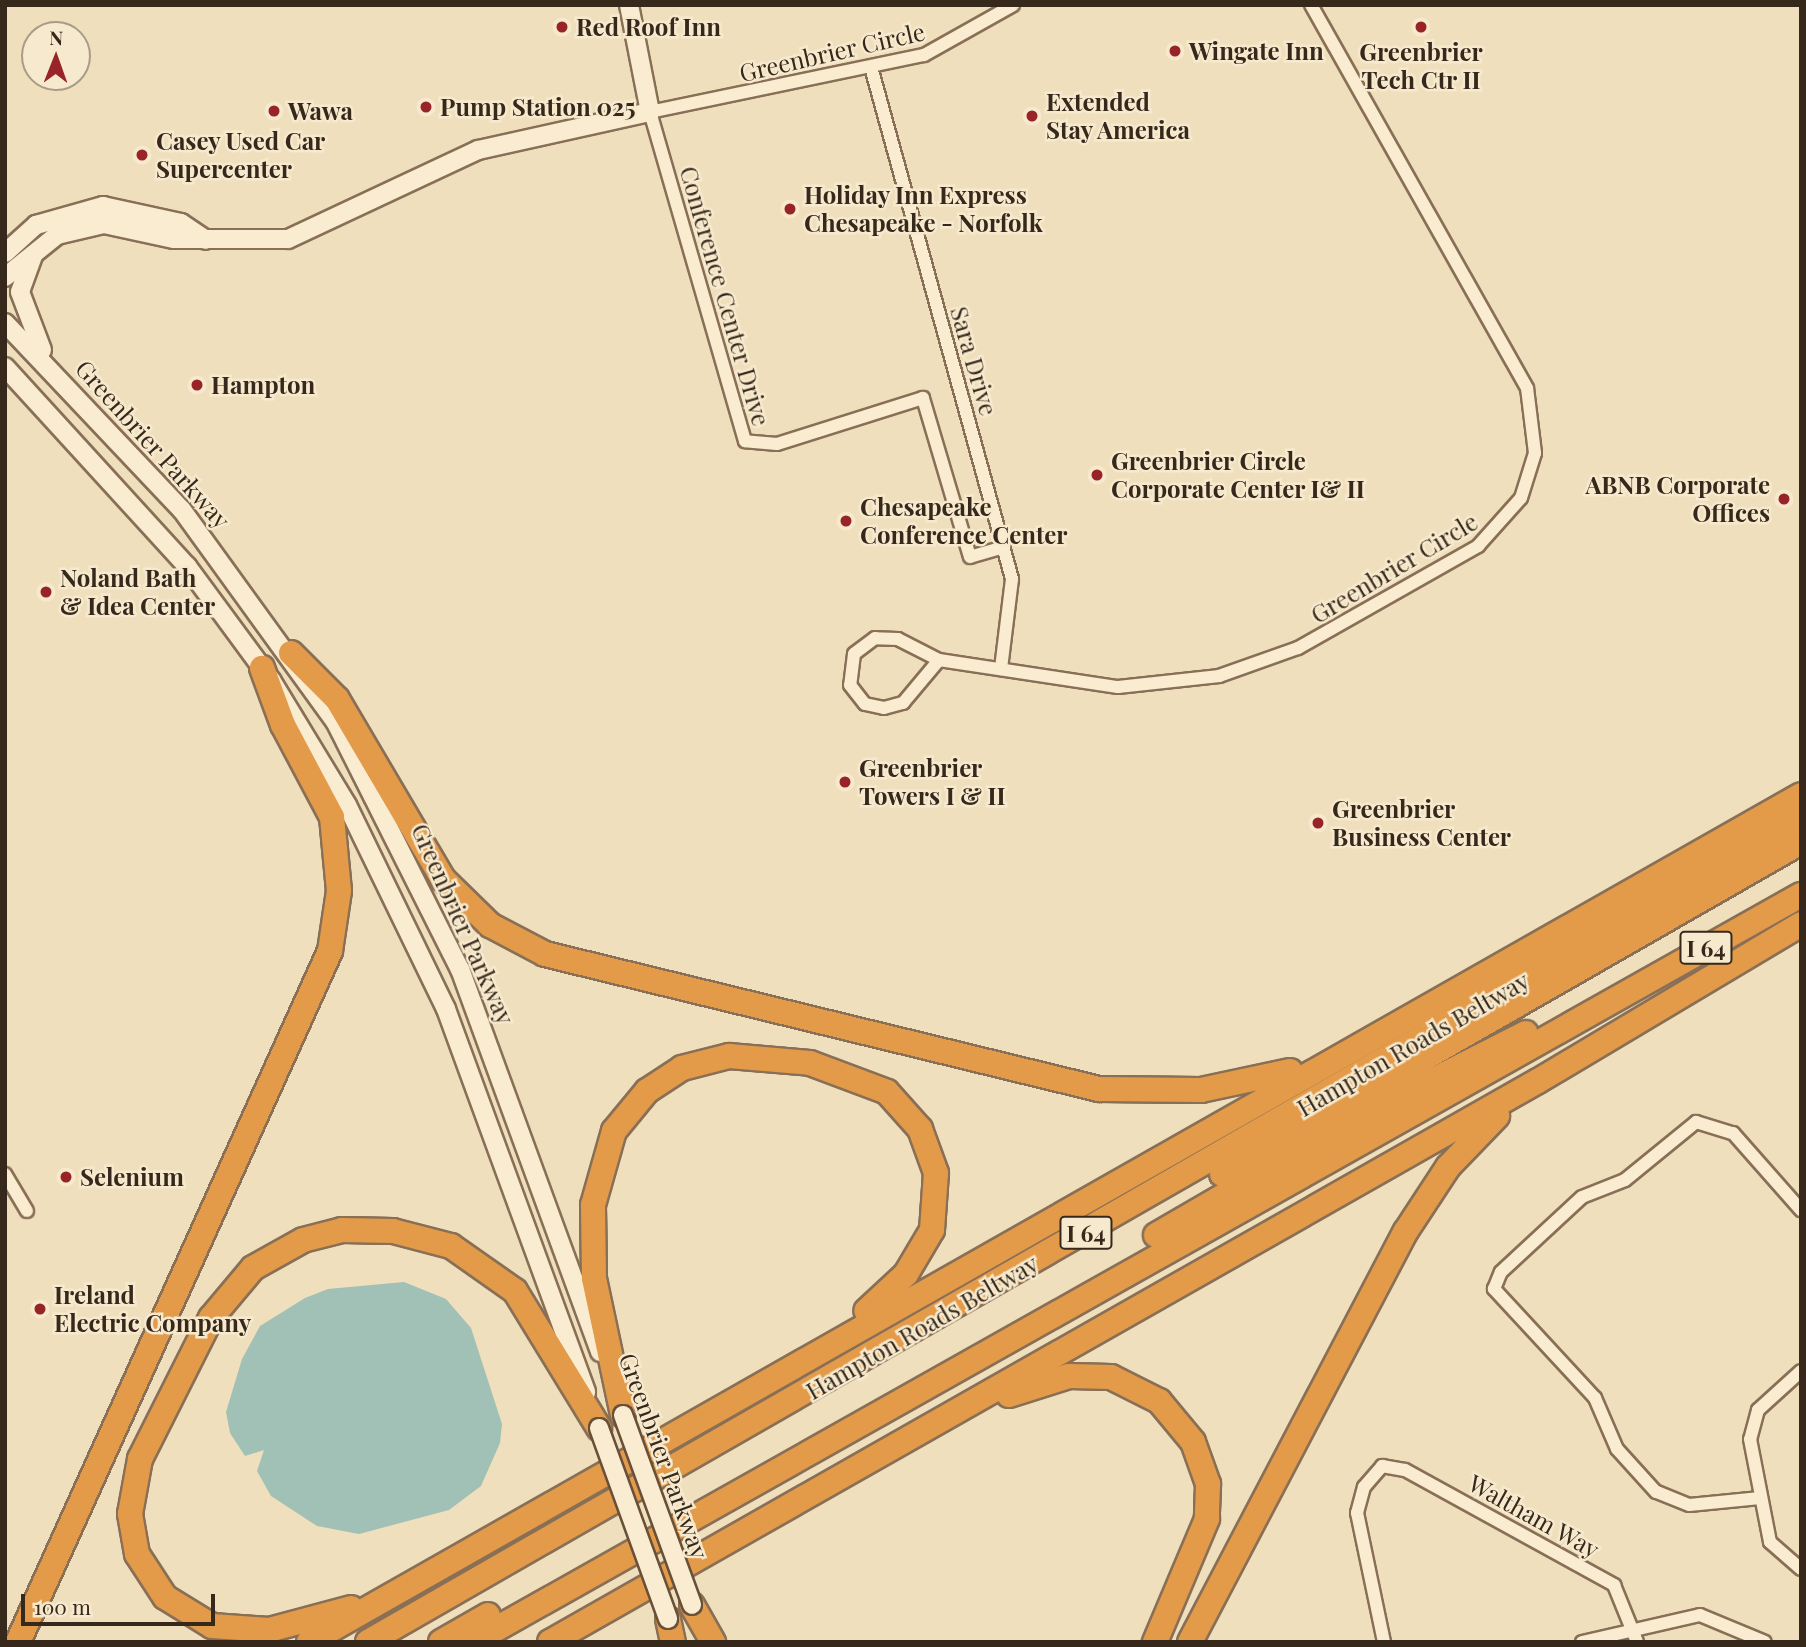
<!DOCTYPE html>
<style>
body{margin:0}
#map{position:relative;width:1806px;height:1647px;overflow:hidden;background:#efdfbd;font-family:"Playfair Display",serif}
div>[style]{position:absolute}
.water>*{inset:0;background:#a1c0b6}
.roads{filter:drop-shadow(2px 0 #886f56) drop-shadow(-2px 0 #886f56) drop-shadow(0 2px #886f56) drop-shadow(0 -2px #886f56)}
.street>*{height:12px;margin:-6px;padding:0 6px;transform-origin:6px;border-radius:6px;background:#faecd1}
.secondary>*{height:18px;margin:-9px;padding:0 9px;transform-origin:9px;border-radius:9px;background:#faecd1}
.highway>*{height:24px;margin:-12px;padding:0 12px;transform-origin:12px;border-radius:12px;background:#e39b49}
.bridges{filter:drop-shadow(2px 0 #695039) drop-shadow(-2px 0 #695039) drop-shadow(0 2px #695039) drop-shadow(0 -2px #695039)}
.secondary-bridge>*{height:18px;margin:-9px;padding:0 9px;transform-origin:9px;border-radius:9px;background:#faecd1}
.dots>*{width:19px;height:19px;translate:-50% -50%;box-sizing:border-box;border:4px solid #f6e9cd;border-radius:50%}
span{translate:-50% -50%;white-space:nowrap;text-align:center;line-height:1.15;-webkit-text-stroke:5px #f6e9cd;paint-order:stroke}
.shield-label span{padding:2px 5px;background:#f6e9cd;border:2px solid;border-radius:5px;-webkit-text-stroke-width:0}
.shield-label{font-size:23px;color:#36281b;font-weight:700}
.poi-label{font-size:24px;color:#36281b;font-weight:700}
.left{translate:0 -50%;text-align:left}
.right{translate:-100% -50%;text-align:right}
.street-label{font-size:24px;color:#36281b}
.frame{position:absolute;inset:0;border:7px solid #36281b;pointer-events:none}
.north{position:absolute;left:21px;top:21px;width:70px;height:70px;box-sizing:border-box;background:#f6e9cd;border:2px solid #a99c86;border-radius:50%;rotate:1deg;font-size:19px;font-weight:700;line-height:28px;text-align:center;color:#36281b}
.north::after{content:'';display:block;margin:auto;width:24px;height:32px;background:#992428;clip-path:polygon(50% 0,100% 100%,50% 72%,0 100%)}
.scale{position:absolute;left:21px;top:1594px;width:194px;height:32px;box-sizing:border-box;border:4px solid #36281b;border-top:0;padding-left:9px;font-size:21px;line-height:24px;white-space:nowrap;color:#36281b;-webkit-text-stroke:5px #f6e9cd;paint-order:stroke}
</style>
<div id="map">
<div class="water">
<i style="clip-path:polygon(404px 1282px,446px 1299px,471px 1328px,502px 1424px,500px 1443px,481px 1486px,449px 1510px,359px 1534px,317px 1526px,271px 1496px,257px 1471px,264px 1450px,245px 1456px,230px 1433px,226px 1412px,242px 1359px,260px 1326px,305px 1298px,328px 1289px)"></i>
</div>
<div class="roads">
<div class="street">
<i style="left:871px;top:67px;width:531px;rotate:74.6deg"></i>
<i style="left:1012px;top:579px;width:91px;rotate:97deg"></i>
<i style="left:1004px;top:547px;width:35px;rotate:164deg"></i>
<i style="left:970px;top:557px;width:166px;rotate:-106.5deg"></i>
<i style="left:923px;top:398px;width:153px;rotate:162.5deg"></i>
<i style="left:777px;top:444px;width:32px;rotate:-175deg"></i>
<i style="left:745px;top:441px;width:342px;rotate:-106.1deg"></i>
<i style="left:650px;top:112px;width:280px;rotate:-11.8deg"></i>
<i style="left:924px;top:55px;width:102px;rotate:-29.3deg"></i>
<i style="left:939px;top:660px;width:46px;rotate:-152.9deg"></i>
<i style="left:898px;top:639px;width:23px;rotate:-178deg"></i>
<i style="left:875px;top:638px;width:26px;rotate:143deg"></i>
<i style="left:854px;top:654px;width:31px;rotate:97deg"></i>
<i style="left:850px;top:685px;width:24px;rotate:52deg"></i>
<i style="left:865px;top:704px;width:19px;rotate:12deg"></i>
<i style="left:884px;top:708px;width:20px;rotate:-15deg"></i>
<i style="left:903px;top:703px;width:56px;rotate:-50.1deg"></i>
<i style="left:939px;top:660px;width:181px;rotate:8.6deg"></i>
<i style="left:1118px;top:687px;width:102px;rotate:-6.2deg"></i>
<i style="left:1219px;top:676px;width:84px;rotate:-19.5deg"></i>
<i style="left:1298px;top:648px;width:207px;rotate:-29.5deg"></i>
<i style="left:1478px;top:546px;width:64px;rotate:-48.1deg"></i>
<i style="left:1521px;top:498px;width:47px;rotate:-72.7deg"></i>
<i style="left:1535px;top:453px;width:65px;rotate:-97deg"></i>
<i style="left:1527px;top:388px;width:440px;rotate:-119.4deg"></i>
<i style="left:5px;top:1174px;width:43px;rotate:59.3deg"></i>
<i style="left:1801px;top:1371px;width:58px;rotate:137.8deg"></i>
<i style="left:1758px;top:1410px;width:30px;rotate:105deg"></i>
<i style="left:1750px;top:1439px;width:105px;rotate:79deg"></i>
<i style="left:1770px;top:1542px;width:41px;rotate:41.1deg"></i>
<i style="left:1760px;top:1498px;width:71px;rotate:174.4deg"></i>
<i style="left:1689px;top:1505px;width:35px;rotate:-158deg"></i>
<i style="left:1656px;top:1492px;width:58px;rotate:-132.2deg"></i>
<i style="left:1617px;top:1449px;width:56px;rotate:-113.3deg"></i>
<i style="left:1595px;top:1398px;width:149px;rotate:-132.8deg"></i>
<i style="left:1494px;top:1289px;width:18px;rotate:-68deg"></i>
<i style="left:1501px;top:1272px;width:110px;rotate:-42.8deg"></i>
<i style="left:1582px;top:1197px;width:46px;rotate:-21.6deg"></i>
<i style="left:1625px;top:1180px;width:92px;rotate:-39.2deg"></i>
<i style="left:1696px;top:1122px;width:39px;rotate:17deg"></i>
<i style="left:1733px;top:1133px;width:103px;rotate:48.6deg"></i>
<i style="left:1384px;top:1642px;width:132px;rotate:-101.8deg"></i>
<i style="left:1357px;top:1513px;width:27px;rotate:-75deg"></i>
<i style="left:1364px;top:1487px;width:28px;rotate:-49deg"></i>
<i style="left:1382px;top:1466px;width:23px;rotate:10deg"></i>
<i style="left:1405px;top:1470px;width:239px;rotate:28.8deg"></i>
<i style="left:1614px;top:1585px;width:61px;rotate:68deg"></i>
<i style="left:1582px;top:1642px;width:121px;rotate:-12.9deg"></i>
<i style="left:1700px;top:1615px;width:70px;rotate:22.6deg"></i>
</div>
<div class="secondary">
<i style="left:5px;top:253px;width:42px;rotate:-42.1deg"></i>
<i style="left:36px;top:225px;width:70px;rotate:-15.8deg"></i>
<i style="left:103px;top:206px;width:80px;rotate:12.3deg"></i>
<i style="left:181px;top:223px;width:30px;rotate:34deg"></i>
<i style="left:33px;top:256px;width:38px;rotate:110deg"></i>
<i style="left:20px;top:292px;width:62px;rotate:69.2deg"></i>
<i style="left:5px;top:277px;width:67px;rotate:-38.9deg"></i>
<i style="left:57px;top:235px;width:48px;rotate:-13.2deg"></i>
<i style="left:104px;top:224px;width:72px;rotate:12.1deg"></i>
<i style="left:174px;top:239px;width:114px"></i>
<i style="left:288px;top:239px;width:210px;rotate:-25.1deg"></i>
<i style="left:478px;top:150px;width:176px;rotate:-12.5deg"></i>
<i style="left:650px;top:112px;width:109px;rotate:-101.1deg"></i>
<i style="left:5px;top:323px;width:257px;rotate:46.6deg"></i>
<i style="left:182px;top:510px;width:261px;rotate:54.1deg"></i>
<i style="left:335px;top:721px;width:278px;rotate:63.3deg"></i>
<i style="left:460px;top:969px;width:408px;rotate:69.9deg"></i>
<i style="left:5px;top:367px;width:270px;rotate:47.6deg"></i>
<i style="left:187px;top:566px;width:142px;rotate:53.6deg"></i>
<i style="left:271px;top:680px;width:146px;rotate:58.7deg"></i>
<i style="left:347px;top:805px;width:227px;rotate:64.1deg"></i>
<i style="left:446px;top:1009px;width:408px;rotate:69.9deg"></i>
</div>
<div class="highway">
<i style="left:291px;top:653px;width:65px;rotate:45deg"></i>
<i style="left:337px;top:699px;width:209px;rotate:59.5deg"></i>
<i style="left:443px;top:879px;width:66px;rotate:44.4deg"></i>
<i style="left:490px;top:925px;width:62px;rotate:27.8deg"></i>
<i style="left:545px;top:954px;width:570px;rotate:13.7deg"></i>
<i style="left:1099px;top:1089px;width:102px;rotate:0.6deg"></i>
<i style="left:1201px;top:1090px;width:91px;rotate:-12.1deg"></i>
<i style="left:1222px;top:1174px;width:667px;rotate:-29.83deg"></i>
<i style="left:1156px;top:1235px;width:225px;rotate:-30.1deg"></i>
<i style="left:1351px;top:1122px;width:196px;rotate:-27deg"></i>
<i style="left:1009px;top:1395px;width:63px;rotate:-17.6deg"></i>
<i style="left:1069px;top:1376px;width:42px;rotate:1.4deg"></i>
<i style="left:1111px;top:1377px;width:54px;rotate:26.6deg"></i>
<i style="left:1159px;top:1401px;width:53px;rotate:50.3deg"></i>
<i style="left:1193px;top:1442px;width:45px;rotate:70.3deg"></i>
<i style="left:1208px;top:1484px;width:35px;rotate:92deg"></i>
<i style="left:1207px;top:1519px;width:134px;rotate:112.9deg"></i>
<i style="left:623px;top:1415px;width:140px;rotate:-102deg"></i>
<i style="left:594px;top:1278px;width:73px;rotate:-90.8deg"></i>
<i style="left:593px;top:1205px;width:77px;rotate:-74.2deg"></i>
<i style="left:614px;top:1131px;width:52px;rotate:-50.5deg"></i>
<i style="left:647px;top:1091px;width:42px;rotate:-33.3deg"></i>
<i style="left:682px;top:1068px;width:49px;rotate:-14.3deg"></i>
<i style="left:729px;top:1056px;width:81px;rotate:4.9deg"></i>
<i style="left:810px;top:1063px;width:82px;rotate:20.6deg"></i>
<i style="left:887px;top:1092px;width:50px;rotate:48.3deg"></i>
<i style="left:920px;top:1129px;width:47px;rotate:70deg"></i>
<i style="left:936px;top:1173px;width:57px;rotate:94deg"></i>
<i style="left:932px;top:1230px;width:51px;rotate:120.6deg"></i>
<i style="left:906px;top:1274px;width:54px;rotate:137.2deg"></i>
<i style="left:692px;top:1605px;width:43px;rotate:60.4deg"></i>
<i style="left:351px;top:1608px;width:85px;rotate:165deg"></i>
<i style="left:269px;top:1630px;width:57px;rotate:-176deg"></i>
<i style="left:212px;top:1626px;width:55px;rotate:-148.3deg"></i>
<i style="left:165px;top:1597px;width:51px;rotate:-123.1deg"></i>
<i style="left:137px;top:1554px;width:41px;rotate:-99.9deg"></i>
<i style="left:130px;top:1514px;width:56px;rotate:-79.7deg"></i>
<i style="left:140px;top:1459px;width:158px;rotate:-63.3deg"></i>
<i style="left:211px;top:1318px;width:65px;rotate:-50deg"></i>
<i style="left:253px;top:1268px;width:57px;rotate:-29.2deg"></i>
<i style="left:303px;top:1240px;width:40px;rotate:-14.4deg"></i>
<i style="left:342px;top:1230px;width:51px;rotate:1.1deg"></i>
<i style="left:393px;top:1231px;width:60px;rotate:14.5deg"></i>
<i style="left:451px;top:1246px;width:78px;rotate:35.1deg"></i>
<i style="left:515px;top:1291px;width:161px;rotate:58.5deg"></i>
<i style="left:668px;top:1619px;width:24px;rotate:78deg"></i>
<i style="left:18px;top:1642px;width:758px;rotate:-65.7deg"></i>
<i style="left:330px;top:951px;width:61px;rotate:-81.5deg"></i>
<i style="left:339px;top:891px;width:74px;rotate:-95.4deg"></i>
<i style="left:332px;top:817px;width:104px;rotate:-118deg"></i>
<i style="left:283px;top:725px;width:61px;rotate:-110.2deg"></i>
<i style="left:309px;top:1642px;width:1716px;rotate:-29.58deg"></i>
<i style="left:368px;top:1642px;width:1652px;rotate:-29.84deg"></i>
<i style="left:441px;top:1642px;width:54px;rotate:-29.9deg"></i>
<i style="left:473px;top:1642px;width:1524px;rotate:-29.36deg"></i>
<i style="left:550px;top:1642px;width:1136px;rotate:-29.59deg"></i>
<i style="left:1538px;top:1081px;width:306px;rotate:-30.8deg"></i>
<i style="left:1190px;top:1642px;width:464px;rotate:-62.3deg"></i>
<i style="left:1406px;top:1231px;width:77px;rotate:-56.7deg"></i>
<i style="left:1448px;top:1167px;width:71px;rotate:-46.1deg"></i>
</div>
</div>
<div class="bridges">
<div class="secondary-bridge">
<i style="left:623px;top:1415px;width:202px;rotate:70deg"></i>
<i style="left:599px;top:1428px;width:203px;rotate:70.1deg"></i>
</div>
</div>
<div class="dots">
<i style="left:562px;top:27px;background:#992428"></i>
<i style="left:1421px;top:27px;background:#992428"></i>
<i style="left:1175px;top:51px;background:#992428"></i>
<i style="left:426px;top:107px;background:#992428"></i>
<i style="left:274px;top:111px;background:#992428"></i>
<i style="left:1032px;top:116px;background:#992428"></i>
<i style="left:142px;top:155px;background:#992428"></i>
<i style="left:790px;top:209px;background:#992428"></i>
<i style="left:197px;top:385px;background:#992428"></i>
<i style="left:1097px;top:475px;background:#992428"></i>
<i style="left:1784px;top:499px;background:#992428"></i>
<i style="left:846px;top:521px;background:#992428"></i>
<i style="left:46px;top:592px;background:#992428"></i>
<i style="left:845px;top:782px;background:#992428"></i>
<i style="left:1318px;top:823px;background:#992428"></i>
<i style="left:66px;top:1177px;background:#992428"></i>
<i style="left:40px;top:1309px;background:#992428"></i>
</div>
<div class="shield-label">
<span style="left:1706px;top:948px">I 64</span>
<span style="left:1086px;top:1233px">I 64</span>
</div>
<div class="poi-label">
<span class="left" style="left:576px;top:27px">Red Roof Inn</span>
<span class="left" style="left:1189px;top:51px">Wingate Inn</span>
<span style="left:1421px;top:66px">Greenbrier<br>Tech Ctr II</span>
<span class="left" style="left:1046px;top:116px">Extended<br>Stay America</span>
<span class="left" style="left:440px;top:107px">Pump Station 025</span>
<span class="left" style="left:288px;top:111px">Wawa</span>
<span class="left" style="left:156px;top:155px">Casey Used Car<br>Supercenter</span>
<span class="left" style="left:804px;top:209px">Holiday Inn Express<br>Chesapeake - Norfolk</span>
<span class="left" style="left:211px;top:385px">Hampton</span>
<span class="left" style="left:1111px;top:475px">Greenbrier Circle<br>Corporate Center I&amp; II</span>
<span class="right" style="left:1770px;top:499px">ABNB Corporate<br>Offices</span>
<span class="left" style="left:860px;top:521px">Chesapeake<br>Conference Center</span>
<span class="left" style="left:60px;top:592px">Noland Bath<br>&amp; Idea Center</span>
<span class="left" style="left:859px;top:782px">Greenbrier<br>Towers I &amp; II</span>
<span class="left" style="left:1332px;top:823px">Greenbrier<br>Business Center</span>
<span class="left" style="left:80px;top:1177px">Selenium</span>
<span class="left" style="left:54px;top:1309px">Ireland<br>Electric Company</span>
</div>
<div class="street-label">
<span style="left:832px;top:52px;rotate:-13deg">Greenbrier Circle</span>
<span style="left:725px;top:296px;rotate:74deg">Conference Center Drive</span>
<span style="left:974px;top:361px;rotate:74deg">Sara Drive</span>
<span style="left:153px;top:444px;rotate:48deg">Greenbrier Parkway</span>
<span style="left:1394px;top:568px;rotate:-31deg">Greenbrier Circle</span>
<span style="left:463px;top:924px;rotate:66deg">Greenbrier Parkway</span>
<span style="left:1413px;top:1044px;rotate:-30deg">Hampton Roads Beltway</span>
<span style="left:922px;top:1327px;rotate:-30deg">Hampton Roads Beltway</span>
<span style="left:664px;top:1456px;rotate:70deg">Greenbrier Parkway</span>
<span style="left:1534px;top:1516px;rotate:29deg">Waltham Way</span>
</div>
<div class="frame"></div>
<div class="north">N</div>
<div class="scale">100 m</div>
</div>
